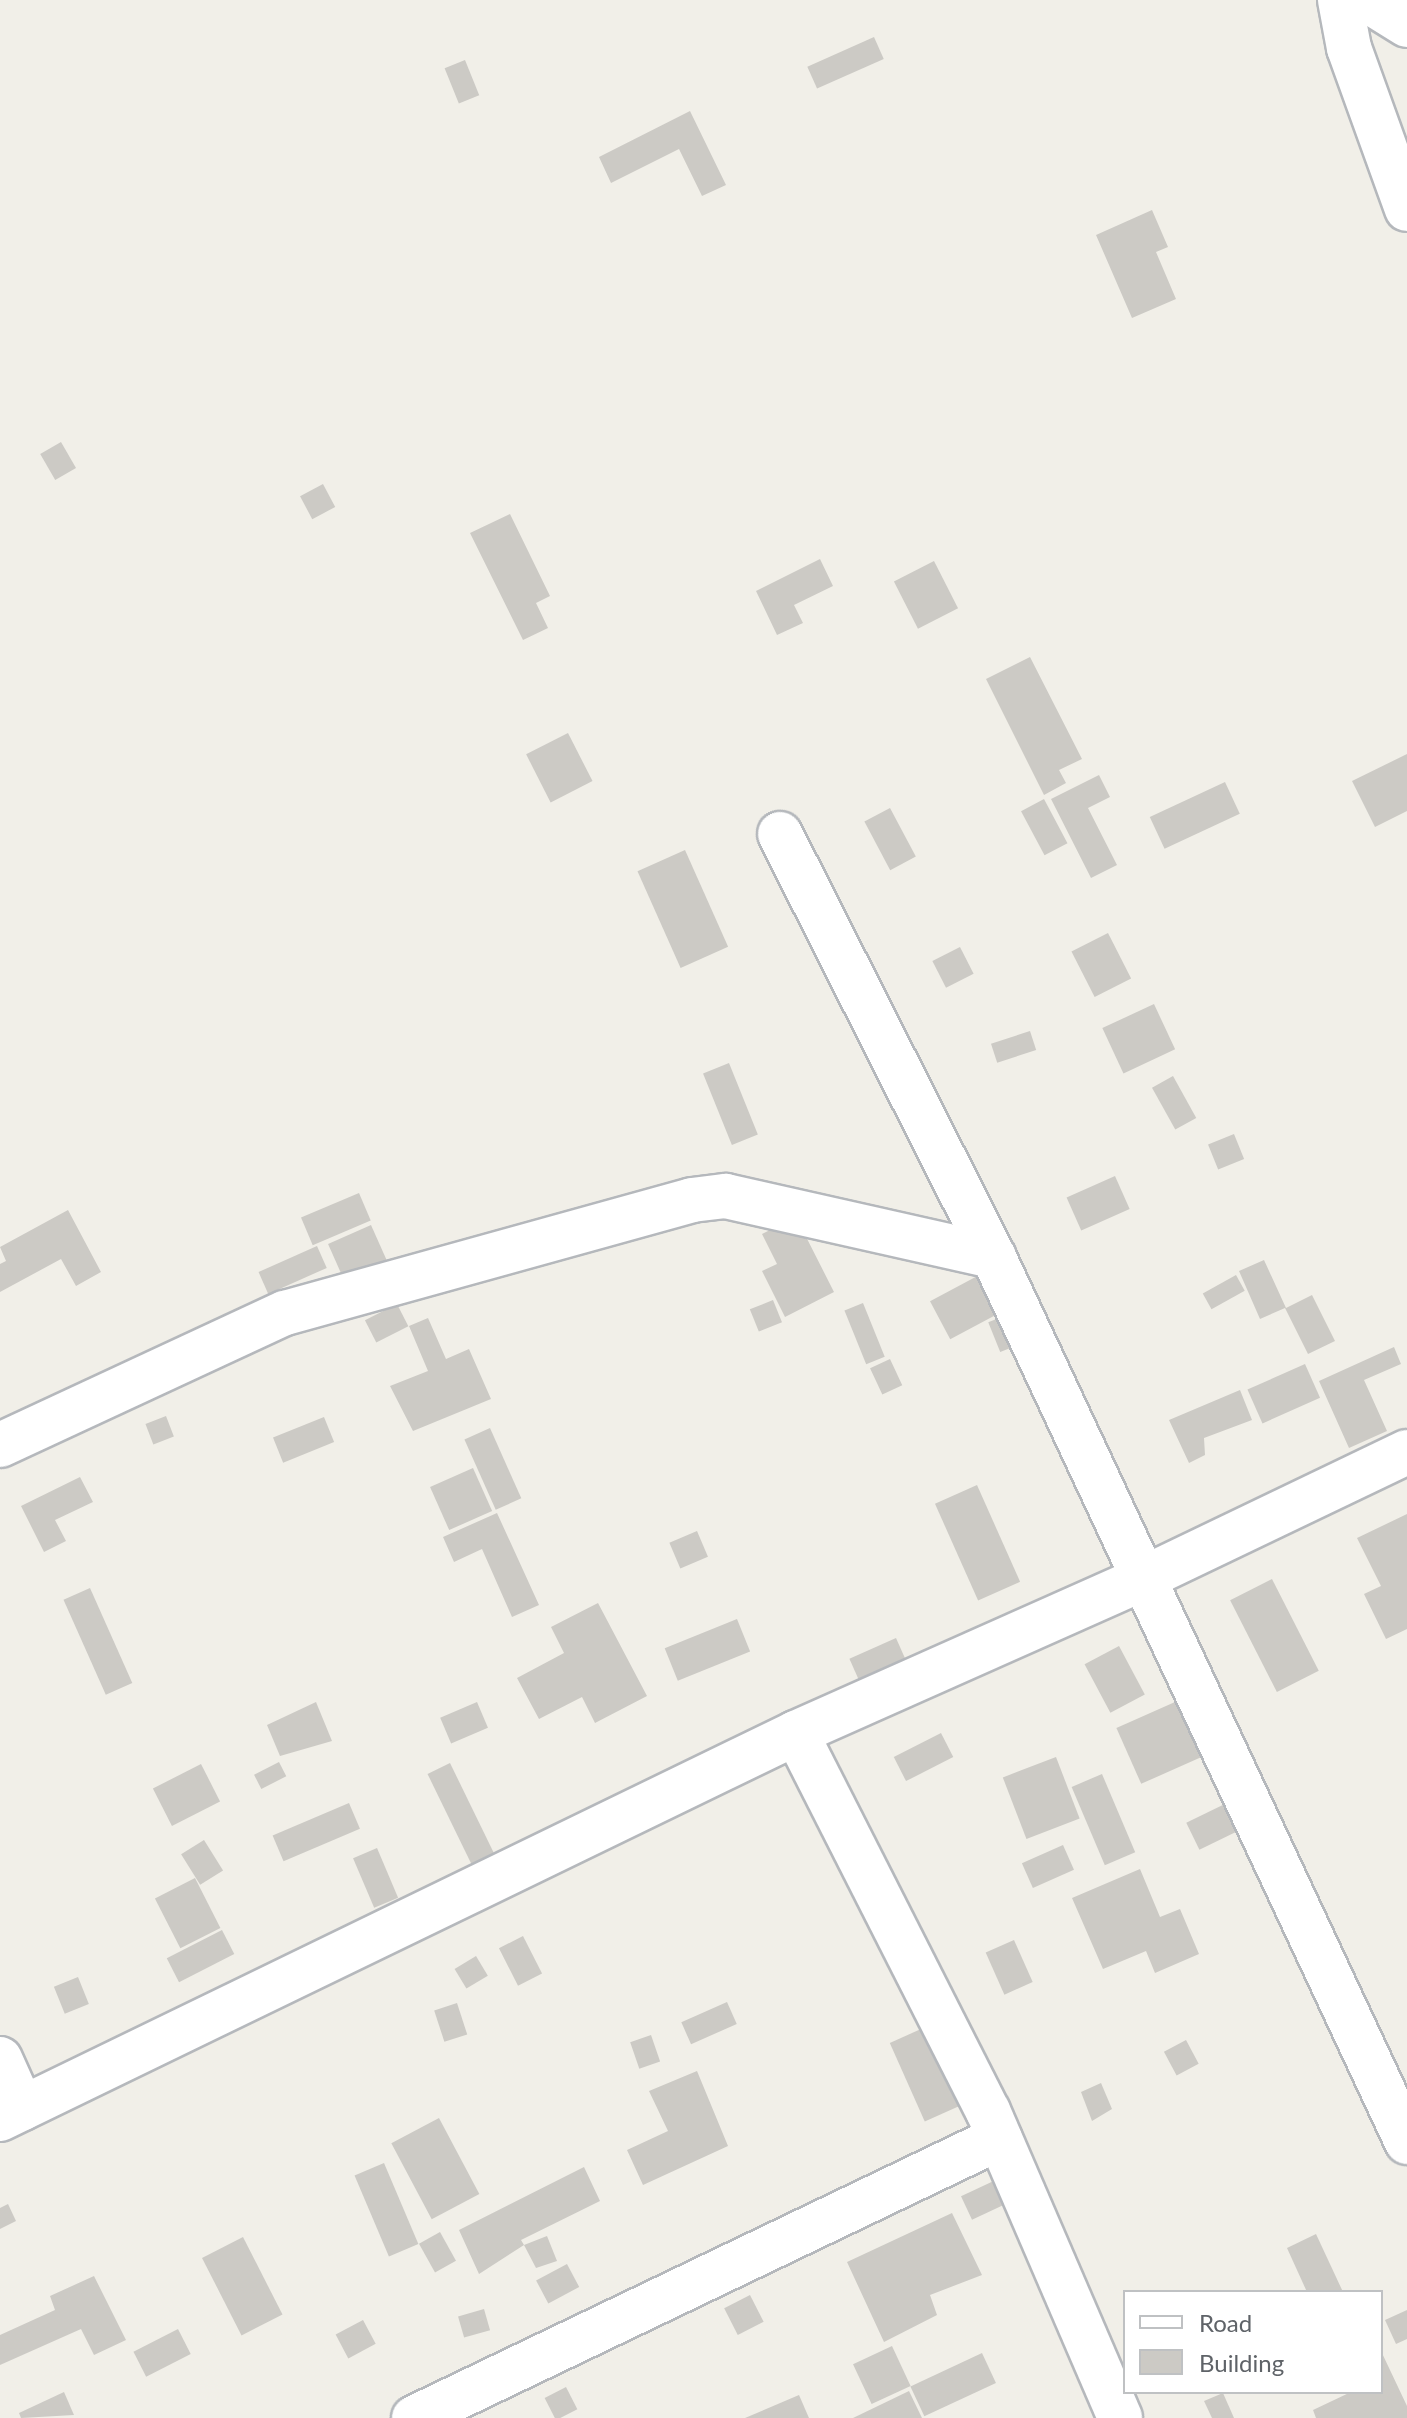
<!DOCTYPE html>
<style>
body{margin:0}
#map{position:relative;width:1407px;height:2418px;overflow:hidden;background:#f1efe8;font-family:Lato,sans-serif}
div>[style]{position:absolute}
.building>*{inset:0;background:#cccac5;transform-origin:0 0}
.roads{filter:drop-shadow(2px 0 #b5b8bc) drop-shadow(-2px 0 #b5b8bc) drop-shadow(0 2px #b5b8bc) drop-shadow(0 -2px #b5b8bc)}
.minor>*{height:44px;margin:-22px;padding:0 22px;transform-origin:22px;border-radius:22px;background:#fff}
span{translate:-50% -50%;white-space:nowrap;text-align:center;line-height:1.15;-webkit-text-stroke:8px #fff;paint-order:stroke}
.legend{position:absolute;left:1123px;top:2290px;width:260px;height:104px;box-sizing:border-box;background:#fff;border:2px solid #bfc1c3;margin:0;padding:10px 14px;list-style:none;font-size:24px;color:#5f6368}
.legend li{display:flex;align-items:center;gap:16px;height:40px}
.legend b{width:40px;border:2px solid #bfc1c3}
</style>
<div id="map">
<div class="building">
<i style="left:874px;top:37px;width:24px;height:73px;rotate:66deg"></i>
<i style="left:465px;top:60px;width:38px;height:22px;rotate:68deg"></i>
<i style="clip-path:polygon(690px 111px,726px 185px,702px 196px,679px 149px,611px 183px,599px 157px)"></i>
<i style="clip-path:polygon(1152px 210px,1168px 247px,1156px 252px,1176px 299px,1132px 318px,1096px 235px)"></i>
<i style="left:61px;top:442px;width:30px;height:24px;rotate:60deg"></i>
<i style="left:323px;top:484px;width:26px;height:26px;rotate:62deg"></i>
<i style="clip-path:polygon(510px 514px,550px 596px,536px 603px,548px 628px,523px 640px,470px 533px)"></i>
<i style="clip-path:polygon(820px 559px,833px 586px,794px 605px,803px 623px,777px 635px,756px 591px)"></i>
<i style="left:934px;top:561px;width:53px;height:45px;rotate:63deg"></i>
<i style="clip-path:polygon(1030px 657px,1082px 759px,1059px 770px,1066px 783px,1044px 795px,986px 679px)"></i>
<i style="left:568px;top:733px;width:54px;height:47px;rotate:63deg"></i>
<i style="clip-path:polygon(1407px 754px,1407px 811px,1375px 827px,1352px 781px)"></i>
<i style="clip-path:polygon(1099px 775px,1110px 797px,1088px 808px,1117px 865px,1091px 878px,1051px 799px)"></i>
<i style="left:1225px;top:782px;width:35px;height:83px;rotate:65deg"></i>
<i style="left:1044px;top:799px;width:50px;height:26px;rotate:62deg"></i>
<i style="left:890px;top:808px;width:55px;height:29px;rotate:62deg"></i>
<i style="left:685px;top:850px;width:106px;height:52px;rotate:66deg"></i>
<i style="left:1108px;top:933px;width:51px;height:41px;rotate:63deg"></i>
<i style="left:960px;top:947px;width:30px;height:31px;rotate:63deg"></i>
<i style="left:1154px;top:1004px;width:50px;height:57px;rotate:65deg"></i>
<i style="left:1030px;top:1031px;width:20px;height:41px;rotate:72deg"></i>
<i style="left:729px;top:1063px;width:77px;height:28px;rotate:68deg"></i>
<i style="left:1173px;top:1076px;width:48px;height:24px;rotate:61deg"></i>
<i style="left:1234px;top:1134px;width:27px;height:28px;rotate:68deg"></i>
<i style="left:1115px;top:1176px;width:36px;height:53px;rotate:66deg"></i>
<i style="left:359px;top:1193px;width:30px;height:63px;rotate:67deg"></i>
<i style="clip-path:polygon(68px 1210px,101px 1272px,76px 1286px,61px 1259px,0 1292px,0 1264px,6px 1261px,0 1247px)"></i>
<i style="clip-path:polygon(796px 1217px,834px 1292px,785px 1317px,762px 1271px,777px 1264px,762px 1234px)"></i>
<i style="left:371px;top:1225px;width:52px;height:47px;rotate:66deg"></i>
<i style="left:317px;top:1246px;width:24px;height:64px;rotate:66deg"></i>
<i style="clip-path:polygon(1264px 1260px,1286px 1308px,1312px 1295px,1335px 1341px,1308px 1354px,1285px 1308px,1260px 1319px,1239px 1271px)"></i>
<i style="left:983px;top:1273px;width:43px;height:60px;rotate:62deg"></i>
<i style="left:1236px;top:1275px;width:18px;height:38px;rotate:61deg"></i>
<i style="left:773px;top:1300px;width:24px;height:25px;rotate:68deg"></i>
<i style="left:863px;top:1303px;width:58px;height:20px;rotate:68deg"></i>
<i style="left:397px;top:1304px;width:25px;height:36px;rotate:63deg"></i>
<i style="left:1004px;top:1316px;width:32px;height:17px;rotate:68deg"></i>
<i style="clip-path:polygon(428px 1318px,446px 1359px,469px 1349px,491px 1399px,413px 1431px,390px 1386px,428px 1371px,409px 1326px)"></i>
<i style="clip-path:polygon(1394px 1347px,1401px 1364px,1364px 1380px,1387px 1431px,1349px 1448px,1319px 1381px)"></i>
<i style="left:890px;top:1359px;width:29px;height:22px;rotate:65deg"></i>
<i style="left:1305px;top:1364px;width:37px;height:63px;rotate:66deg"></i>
<i style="clip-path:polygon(1240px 1390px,1252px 1420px,1204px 1438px,1205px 1455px,1189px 1463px,1169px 1420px)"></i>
<i style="left:166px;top:1416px;width:22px;height:22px;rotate:69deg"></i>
<i style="left:324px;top:1417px;width:27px;height:55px;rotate:68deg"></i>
<i style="left:490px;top:1428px;width:77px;height:28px;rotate:66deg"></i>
<i style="left:473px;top:1468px;width:47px;height:47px;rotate:66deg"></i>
<i style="clip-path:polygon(80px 1477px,93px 1502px,55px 1520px,66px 1541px,44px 1552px,21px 1506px)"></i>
<i style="left:977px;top:1485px;width:106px;height:46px;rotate:66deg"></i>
<i style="clip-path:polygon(497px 1513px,539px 1605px,512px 1617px,482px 1549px,454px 1562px,443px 1537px)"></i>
<i style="clip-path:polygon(1407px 1514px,1407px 1629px,1386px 1639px,1364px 1594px,1381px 1586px,1357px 1538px)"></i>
<i style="left:697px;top:1531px;width:28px;height:30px;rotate:67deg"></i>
<i style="left:1272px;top:1579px;width:103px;height:47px;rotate:63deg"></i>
<i style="left:90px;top:1588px;width:104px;height:29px;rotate:66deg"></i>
<i style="clip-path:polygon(598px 1603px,647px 1696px,595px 1723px,582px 1697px,539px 1719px,517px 1678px,564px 1653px,551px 1627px)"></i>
<i style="left:737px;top:1619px;width:35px;height:78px;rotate:68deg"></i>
<i style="left:896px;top:1638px;width:27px;height:51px;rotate:66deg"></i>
<i style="left:1119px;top:1646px;width:55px;height:39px;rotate:62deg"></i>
<i style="left:1184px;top:1698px;width:61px;height:74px;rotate:66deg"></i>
<i style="clip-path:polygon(316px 1702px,332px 1741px,280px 1756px,267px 1725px)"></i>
<i style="left:477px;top:1702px;width:28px;height:40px;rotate:67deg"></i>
<i style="left:941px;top:1733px;width:27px;height:53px;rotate:63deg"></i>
<i style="left:1056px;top:1757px;width:66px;height:57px;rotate:69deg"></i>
<i style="left:279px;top:1762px;width:16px;height:28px;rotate:63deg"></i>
<i style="left:450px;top:1763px;width:102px;height:25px;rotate:64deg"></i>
<i style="left:201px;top:1764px;width:42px;height:54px;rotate:63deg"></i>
<i style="left:1102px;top:1774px;width:85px;height:33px;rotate:67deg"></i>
<i style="left:1233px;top:1800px;width:30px;height:52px;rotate:64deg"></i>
<i style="left:349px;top:1803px;width:28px;height:83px;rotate:67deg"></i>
<i style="left:204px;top:1840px;width:36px;height:27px;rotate:58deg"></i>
<i style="left:1063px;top:1845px;width:27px;height:45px;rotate:66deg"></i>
<i style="left:377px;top:1848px;width:54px;height:26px;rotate:67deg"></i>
<i style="clip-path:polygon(1140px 1869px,1160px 1917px,1180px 1909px,1199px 1954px,1155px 1973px,1146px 1951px,1103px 1969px,1072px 1898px)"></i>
<i style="left:195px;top:1878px;width:56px;height:45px;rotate:63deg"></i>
<i style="left:222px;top:1930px;width:27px;height:62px;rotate:63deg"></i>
<i style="left:523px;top:1936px;width:42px;height:27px;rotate:63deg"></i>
<i style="left:1014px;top:1940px;width:46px;height:31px;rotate:66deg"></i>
<i style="left:476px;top:1956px;width:23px;height:25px;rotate:59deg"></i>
<i style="left:78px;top:1977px;width:29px;height:26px;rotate:68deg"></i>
<i style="left:727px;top:2002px;width:24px;height:50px;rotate:66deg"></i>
<i style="left:457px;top:2003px;width:33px;height:24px;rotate:72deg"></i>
<i style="left:930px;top:2025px;width:86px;height:44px;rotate:66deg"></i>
<i style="left:651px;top:2035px;width:28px;height:22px;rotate:71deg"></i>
<i style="left:1186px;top:2040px;width:27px;height:25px;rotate:62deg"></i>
<i style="clip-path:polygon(697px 2071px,728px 2146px,643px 2185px,627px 2150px,668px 2131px,649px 2091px)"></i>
<i style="clip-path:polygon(1101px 2083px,1112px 2109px,1092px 2121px,1081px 2092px)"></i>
<i style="left:439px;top:2118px;width:86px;height:54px;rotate:62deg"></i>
<i style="left:384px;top:2163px;width:88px;height:32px;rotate:67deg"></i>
<i style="clip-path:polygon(584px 2167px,600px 2201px,521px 2240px,524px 2245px,479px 2274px,459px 2230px)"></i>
<i style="left:1000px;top:2178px;width:26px;height:43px;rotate:65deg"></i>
<i style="clip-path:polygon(8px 2204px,16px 2221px,0 2229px,0 2208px)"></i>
<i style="clip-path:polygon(952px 2213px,982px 2275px,930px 2295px,937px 2315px,884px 2342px,847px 2262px)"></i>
<i style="left:440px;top:2232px;width:33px;height:24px;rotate:61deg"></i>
<i style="clip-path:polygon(1316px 2234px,1343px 2292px,1307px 2292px,1287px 2248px)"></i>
<i style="clip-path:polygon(547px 2236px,557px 2261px,536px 2268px,524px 2245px)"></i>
<i style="left:243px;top:2237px;width:87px;height:46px;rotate:63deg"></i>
<i style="left:567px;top:2264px;width:26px;height:35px;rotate:62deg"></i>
<i style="clip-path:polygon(94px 2276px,126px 2340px,94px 2355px,81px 2329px,0 2365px,0 2335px,55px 2310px,50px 2296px)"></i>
<i style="left:750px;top:2295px;width:30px;height:29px;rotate:63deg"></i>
<i style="left:484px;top:2309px;width:22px;height:27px;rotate:74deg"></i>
<i style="clip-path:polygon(1407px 2310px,1407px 2339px,1396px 2344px,1385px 2320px)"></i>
<i style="left:363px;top:2320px;width:27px;height:31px;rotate:62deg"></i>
<i style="left:178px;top:2329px;width:28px;height:50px;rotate:63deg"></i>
<i style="left:892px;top:2346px;width:44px;height:43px;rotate:65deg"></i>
<i style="clip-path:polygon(1381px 2351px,1407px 2406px,1407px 2418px,1316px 2418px,1313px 2410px,1351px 2392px,1381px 2392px)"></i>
<i style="left:982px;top:2353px;width:33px;height:79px;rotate:65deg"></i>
<i style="left:566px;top:2387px;width:25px;height:24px;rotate:63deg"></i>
<i style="clip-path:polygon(909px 2391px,922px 2418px,853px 2418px)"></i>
<i style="clip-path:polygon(64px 2392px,74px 2415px,21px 2418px,19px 2413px)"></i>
<i style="clip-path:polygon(1223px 2393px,1234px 2418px,1212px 2418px,1204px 2401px)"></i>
<i style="clip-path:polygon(799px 2395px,809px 2418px,745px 2418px)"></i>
</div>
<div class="roads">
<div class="minor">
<i style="left:1340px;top:0;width:49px;rotate:79.4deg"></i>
<i style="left:1349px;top:48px;width:171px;rotate:70.2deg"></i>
<i style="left:1367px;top:0;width:47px;rotate:32deg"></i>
<i style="left:780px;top:834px;width:473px;rotate:63.2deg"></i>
<i style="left:993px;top:1256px;width:978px;rotate:64.95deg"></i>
<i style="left:0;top:1445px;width:314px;rotate:-24.9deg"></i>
<i style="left:285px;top:1313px;width:422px;rotate:-15.5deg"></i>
<i style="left:692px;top:1200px;width:34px;rotate:-7deg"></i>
<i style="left:726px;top:1196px;width:274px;rotate:12.7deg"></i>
<i style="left:796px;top:1733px;width:424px;rotate:63.1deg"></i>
<i style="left:988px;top:2111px;width:334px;rotate:66.7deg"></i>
<i style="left:0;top:2059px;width:54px;rotate:65.8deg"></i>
<i style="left:0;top:2119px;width:885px;rotate:-25.87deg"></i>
<i style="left:796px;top:1733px;width:379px;rotate:-24deg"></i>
<i style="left:1142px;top:1579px;width:294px;rotate:-25.6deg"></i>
<i style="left:414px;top:2418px;width:649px;rotate:-25.58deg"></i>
</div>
</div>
<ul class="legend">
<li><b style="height:10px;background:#fff"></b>Road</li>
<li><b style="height:22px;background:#cccac5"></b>Building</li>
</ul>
</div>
